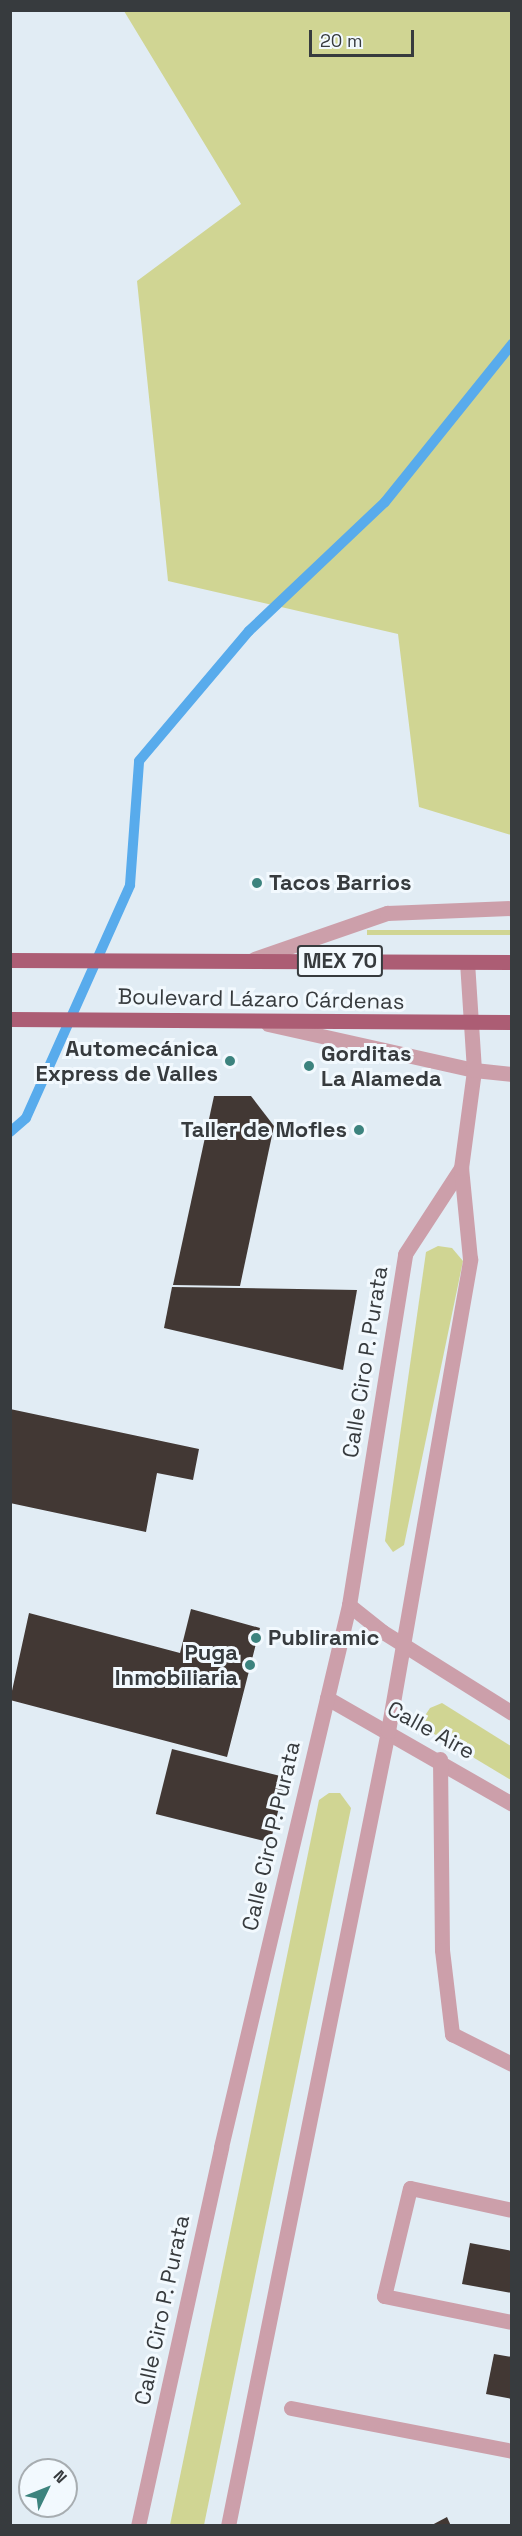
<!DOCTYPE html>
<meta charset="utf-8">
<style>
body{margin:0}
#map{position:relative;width:522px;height:2536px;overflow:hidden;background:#e1ecf4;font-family:"Space Grotesk",sans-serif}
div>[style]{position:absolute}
.green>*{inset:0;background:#d0d593;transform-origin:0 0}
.stream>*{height:10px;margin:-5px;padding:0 5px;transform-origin:5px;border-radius:5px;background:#58abec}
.building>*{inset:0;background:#423834;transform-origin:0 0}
.minor>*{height:15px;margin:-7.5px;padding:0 7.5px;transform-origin:7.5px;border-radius:7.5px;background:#cc9faa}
.major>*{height:15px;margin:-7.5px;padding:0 7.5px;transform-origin:7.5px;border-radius:7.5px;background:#ac5d74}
.dots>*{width:16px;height:16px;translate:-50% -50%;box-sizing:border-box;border:3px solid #f2f9fe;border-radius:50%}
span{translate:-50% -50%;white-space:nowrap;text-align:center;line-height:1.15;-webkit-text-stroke:6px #f2f9fe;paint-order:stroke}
.shield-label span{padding:2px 4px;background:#f2f9fe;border:2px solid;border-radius:4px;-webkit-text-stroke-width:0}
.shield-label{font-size:21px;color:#373b3e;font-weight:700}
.poi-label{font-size:22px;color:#373b3e;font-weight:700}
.left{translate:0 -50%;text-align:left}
.right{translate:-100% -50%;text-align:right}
.street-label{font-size:22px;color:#373b3e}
.frame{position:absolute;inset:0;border:12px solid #373b3e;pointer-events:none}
.north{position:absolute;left:18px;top:2458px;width:60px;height:60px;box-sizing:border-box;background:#f2f9fe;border:2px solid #a7adb1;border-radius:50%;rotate:47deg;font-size:16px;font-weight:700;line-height:24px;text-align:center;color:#373b3e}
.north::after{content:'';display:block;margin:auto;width:21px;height:27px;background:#3c837e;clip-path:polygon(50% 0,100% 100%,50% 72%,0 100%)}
.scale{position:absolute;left:309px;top:30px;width:105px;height:27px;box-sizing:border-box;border:3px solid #373b3e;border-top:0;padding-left:8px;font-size:18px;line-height:21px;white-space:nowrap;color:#373b3e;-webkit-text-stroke:4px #f2f9fe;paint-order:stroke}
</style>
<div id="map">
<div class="green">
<i style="clip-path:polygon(124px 11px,511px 11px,511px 835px,419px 807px,398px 634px,168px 581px,137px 281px,241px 204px)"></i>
<i style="left:367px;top:930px;width:144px;height:5px"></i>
<i style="clip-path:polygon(438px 1246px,452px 1248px,463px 1261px,404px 1545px,393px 1552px,385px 1541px,426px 1252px)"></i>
<i style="clip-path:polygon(442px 1703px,511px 1746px,511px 1780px,426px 1729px,424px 1717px,430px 1708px)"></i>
<i style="clip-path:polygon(329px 1793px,340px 1793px,351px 1808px,204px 2525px,170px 2525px,319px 1800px)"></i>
</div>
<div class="stream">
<i style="left:10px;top:1132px;width:21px;rotate:-41deg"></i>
<i style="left:26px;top:1118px;width:255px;rotate:-65.9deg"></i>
<i style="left:130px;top:885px;width:124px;rotate:-85.8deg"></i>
<i style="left:139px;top:761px;width:170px;rotate:-49.8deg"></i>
<i style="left:249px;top:631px;width:187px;rotate:-43.5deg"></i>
<i style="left:385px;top:502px;width:203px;rotate:-51.2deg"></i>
</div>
<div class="building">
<i style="clip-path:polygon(214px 1096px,251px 1096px,274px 1126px,240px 1286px,173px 1285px)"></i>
<i style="clip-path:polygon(172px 1287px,357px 1290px,343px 1370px,164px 1328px)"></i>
<i style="clip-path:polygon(10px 1409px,199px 1449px,193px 1480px,157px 1473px,146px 1532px,10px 1503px)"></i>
<i style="clip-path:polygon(191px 1609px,260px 1628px,227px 1757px,10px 1700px,29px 1613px,180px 1653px)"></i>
<i style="left:172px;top:1749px;width:118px;height:67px;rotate:14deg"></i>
<i style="clip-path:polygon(470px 2243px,512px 2251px,512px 2293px,462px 2284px)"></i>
<i style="clip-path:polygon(494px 2354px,512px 2357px,512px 2399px,486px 2394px)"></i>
<i style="clip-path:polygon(447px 2517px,451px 2526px,430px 2526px)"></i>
</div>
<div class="minor">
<i style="left:254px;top:959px;width:141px;rotate:-19.1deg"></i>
<i style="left:387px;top:913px;width:125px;rotate:-2.3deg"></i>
<i style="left:268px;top:1024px;width:211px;rotate:12.6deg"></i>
<i style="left:474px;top:1070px;width:38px;rotate:6deg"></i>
<i style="left:349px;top:1605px;width:43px;rotate:38.5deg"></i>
<i style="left:383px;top:1632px;width:152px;rotate:32.1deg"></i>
<i style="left:327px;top:1698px;width:213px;rotate:29.8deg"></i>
<i style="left:440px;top:1759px;width:191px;rotate:89.4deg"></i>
<i style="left:442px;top:1950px;width:85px;rotate:83.2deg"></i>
<i style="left:452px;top:2034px;width:67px;rotate:26.6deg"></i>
<i style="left:512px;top:2210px;width:104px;rotate:-167.8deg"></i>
<i style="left:410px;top:2188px;width:111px;rotate:103.5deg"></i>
<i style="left:384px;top:2296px;width:131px;rotate:11.5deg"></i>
<i style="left:291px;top:2408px;width:225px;rotate:11deg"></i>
<i style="left:138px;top:2526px;width:388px;rotate:-77.6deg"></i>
<i style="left:221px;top:2147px;width:557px;rotate:-76.71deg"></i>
<i style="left:349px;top:1605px;width:355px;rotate:-80.9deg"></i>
<i style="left:405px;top:1254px;width:103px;rotate:-56.9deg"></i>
<i style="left:228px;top:2526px;width:811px;rotate:-78.62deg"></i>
<i style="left:388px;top:1731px;width:479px;rotate:-80.1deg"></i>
<i style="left:470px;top:1259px;width:91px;rotate:-95.6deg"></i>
<i style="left:461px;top:1168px;width:99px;rotate:-82.4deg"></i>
<i style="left:474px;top:1070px;width:107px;rotate:-93.7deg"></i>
</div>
<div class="major">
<i style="left:10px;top:960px;width:502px;rotate:0.23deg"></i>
<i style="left:10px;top:1019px;width:502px;rotate:0.34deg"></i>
</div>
<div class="dots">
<i style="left:257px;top:883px;background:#3c837e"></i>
<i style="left:230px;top:1061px;background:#3c837e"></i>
<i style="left:309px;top:1066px;background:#3c837e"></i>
<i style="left:359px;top:1130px;background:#3c837e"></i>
<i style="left:256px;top:1638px;background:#3c837e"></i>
<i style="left:250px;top:1665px;background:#3c837e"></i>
</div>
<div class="shield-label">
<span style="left:340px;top:961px">MEX 70</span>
</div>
<div class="poi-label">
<span class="left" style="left:269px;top:883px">Tacos Barrios</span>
<span class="right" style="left:218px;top:1061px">Automecánica<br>Express de Valles</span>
<span class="left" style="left:321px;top:1066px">Gorditas<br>La Alameda</span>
<span class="right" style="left:347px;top:1130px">Taller de Mofles</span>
<span class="left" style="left:268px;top:1638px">Publiramic</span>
<span class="right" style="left:238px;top:1665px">Puga<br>Inmobiliaria</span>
</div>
<div class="street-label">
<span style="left:261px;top:999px;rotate:1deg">Boulevard Lázaro Cárdenas</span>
<span style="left:365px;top:1362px;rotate:-81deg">Calle Ciro P. Purata</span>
<span style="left:431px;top:1730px;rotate:29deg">Calle Aire</span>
<span style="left:271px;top:1836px;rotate:-77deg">Calle Ciro P. Purata</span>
<span style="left:162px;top:2310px;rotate:-78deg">Calle Ciro P. Purata</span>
</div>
<div class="frame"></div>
<div class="north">N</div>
<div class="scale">20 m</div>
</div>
